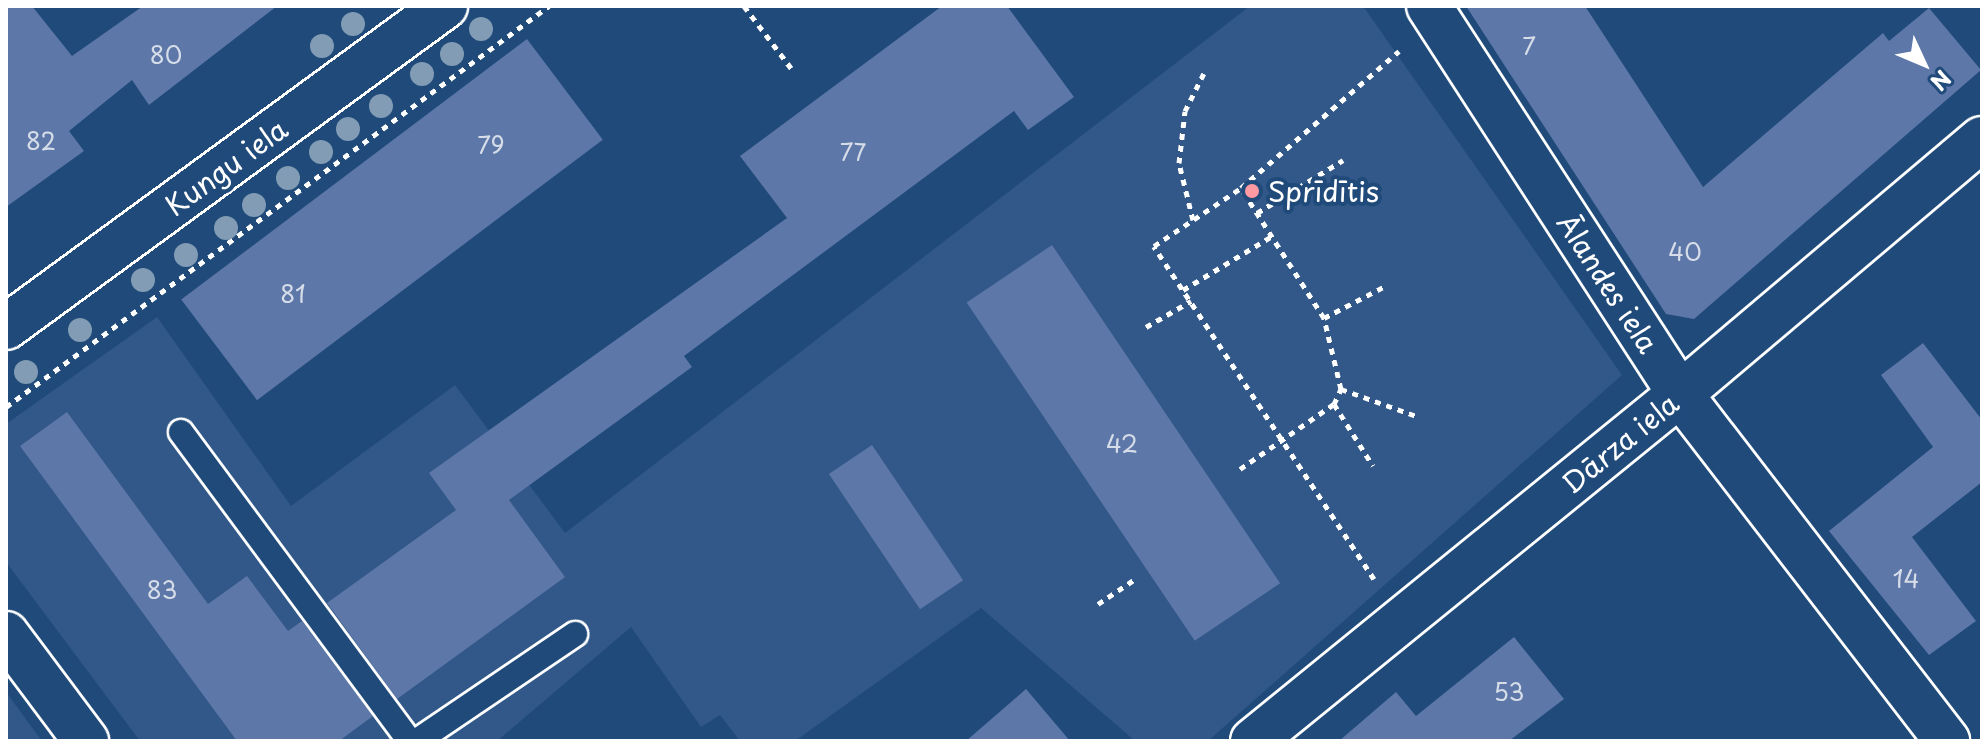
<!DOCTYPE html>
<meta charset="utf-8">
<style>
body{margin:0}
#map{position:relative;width:1988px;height:747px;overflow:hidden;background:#1f4a7a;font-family:"Playpen Sans",sans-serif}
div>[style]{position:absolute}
.built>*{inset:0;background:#315888}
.building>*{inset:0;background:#5c77a8;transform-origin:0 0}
.path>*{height:5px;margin-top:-2.5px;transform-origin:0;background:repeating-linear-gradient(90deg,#fff 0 6px,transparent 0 12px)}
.roads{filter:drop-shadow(2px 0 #fff) drop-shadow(-2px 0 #fff) drop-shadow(0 2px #fff) drop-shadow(0 -2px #fff)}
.service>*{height:24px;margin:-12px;padding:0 12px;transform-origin:12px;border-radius:12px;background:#1f4a7a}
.minor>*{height:44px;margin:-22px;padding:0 22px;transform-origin:22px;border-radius:22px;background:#1f4a7a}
.trees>*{width:24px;height:24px;margin:-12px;border-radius:50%;background:#819cb4}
.dots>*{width:22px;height:22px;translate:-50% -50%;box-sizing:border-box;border:4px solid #1f4a7a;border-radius:50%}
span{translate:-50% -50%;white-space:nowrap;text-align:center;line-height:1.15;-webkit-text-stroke:8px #1f4a7a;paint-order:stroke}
.number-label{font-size:24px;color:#d6dde9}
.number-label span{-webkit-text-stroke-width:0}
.street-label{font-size:28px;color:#fff}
.poi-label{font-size:28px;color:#fff}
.left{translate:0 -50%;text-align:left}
.frame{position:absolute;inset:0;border:8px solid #fff;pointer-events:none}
.north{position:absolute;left:1884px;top:24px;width:80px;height:80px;-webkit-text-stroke:6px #1f4a7a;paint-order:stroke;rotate:134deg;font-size:22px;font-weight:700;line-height:32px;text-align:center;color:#fff}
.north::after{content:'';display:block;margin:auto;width:28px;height:36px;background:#fff;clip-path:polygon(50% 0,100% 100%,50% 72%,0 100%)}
</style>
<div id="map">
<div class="built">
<i style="clip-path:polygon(1250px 6px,1363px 6px,1622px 375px,1208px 741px,1135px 741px,981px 608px,795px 741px,740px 741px,720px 715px,701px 727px,631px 627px,497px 741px,140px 741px,6px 562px,6px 424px,157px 317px,291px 506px,455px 385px,565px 533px)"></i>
<i style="clip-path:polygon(6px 692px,42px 741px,6px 741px)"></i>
</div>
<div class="building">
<i style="clip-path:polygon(6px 6px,32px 6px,72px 56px,143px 6px,277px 6px,149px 105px,132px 80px,69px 131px,84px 151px,6px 207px)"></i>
<i style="clip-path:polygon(942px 6px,1007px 6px,1074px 97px,1028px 130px,1014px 111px,684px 356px,692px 367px,509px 500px,565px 577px,397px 699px,327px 603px,456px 510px,429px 473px,787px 218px,740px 156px)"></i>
<i style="clip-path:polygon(1466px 6px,1585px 6px,1703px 187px,1883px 33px,1889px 41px,1929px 8px,1981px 70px,1694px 319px,1666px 314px)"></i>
<i style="left:527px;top:39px;width:126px;height:433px;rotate:53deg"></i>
<i style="left:1052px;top:245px;width:408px;height:103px;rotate:56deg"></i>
<i style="clip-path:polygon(1923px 343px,1982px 420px,1982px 482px,1912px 537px,1976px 621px,1929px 655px,1829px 531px,1933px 447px,1881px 375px)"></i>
<i style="clip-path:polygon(67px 412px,208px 604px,247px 576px,288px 631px,302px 621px,373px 716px,339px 741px,237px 741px,20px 446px)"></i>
<i style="left:872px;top:445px;width:163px;height:52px;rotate:56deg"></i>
<i style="clip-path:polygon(1514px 637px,1564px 699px,1509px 741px,1339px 741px,1396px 692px,1416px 716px)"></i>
<i style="clip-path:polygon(1026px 689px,1070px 741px,966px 741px)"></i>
</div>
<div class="path">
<i style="left:744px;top:6px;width:78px;rotate:52.8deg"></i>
<i style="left:1257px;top:213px;width:101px;rotate:-31.6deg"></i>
<i style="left:1193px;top:220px;width:59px;rotate:-103.8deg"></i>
<i style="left:1179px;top:163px;width:52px;rotate:-83.4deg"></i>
<i style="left:1185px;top:111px;width:42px;rotate:-63.4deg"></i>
<i style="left:1183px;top:290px;width:104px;rotate:-31.2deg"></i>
<i style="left:1324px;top:318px;width:71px;rotate:-27.6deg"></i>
<i style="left:1146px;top:327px;width:52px;rotate:-30deg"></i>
<i style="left:1341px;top:389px;width:83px;rotate:19.7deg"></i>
<i style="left:1334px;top:404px;width:73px;rotate:57.8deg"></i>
<i style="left:6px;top:407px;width:675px;rotate:-36.45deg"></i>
<i style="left:1240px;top:469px;width:114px;rotate:-34.7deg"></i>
<i style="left:1334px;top:404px;width:17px;rotate:-65deg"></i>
<i style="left:1341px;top:389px;width:73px;rotate:-103.5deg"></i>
<i style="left:1324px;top:318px;width:154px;rotate:-122.6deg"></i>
<i style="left:1374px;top:579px;width:399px;rotate:-123.5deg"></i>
<i style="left:1154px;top:246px;width:105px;rotate:-33.7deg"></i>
<i style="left:1241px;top:188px;width:209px;rotate:-40.9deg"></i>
<i style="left:1098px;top:604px;width:45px;rotate:-34deg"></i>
</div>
<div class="roads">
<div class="service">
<i style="left:181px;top:432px;width:385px;rotate:53.5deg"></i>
<i style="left:417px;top:741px;width:191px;rotate:-34.1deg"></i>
</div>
<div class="minor">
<i style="left:1429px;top:6px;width:462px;rotate:57.1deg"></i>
<i style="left:1680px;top:394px;width:438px;rotate:52.4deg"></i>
<i style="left:6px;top:327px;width:544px;rotate:-36.17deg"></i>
<i style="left:6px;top:634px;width:134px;rotate:53.2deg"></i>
<i style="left:1253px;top:741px;width:550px;rotate:-39.1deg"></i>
<i style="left:1680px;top:394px;width:395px;rotate:-40.2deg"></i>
</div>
</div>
<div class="trees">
<i style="left:353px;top:24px"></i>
<i style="left:481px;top:29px"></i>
<i style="left:322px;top:46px"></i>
<i style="left:452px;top:54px"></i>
<i style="left:422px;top:74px"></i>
<i style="left:381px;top:106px"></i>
<i style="left:348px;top:129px"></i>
<i style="left:321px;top:152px"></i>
<i style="left:288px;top:178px"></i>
<i style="left:254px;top:205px"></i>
<i style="left:226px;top:228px"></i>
<i style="left:186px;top:255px"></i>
<i style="left:143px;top:280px"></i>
<i style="left:80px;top:330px"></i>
<i style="left:26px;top:372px"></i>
</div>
<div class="dots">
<i style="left:1252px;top:191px;background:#ff9aa2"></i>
</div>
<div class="number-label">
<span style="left:1529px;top:46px">7</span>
<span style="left:166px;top:55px">80</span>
<span style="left:41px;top:141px">82</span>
<span style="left:491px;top:145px">79</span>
<span style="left:853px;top:152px">77</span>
<span style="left:1685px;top:252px">40</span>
<span style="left:293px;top:294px">81</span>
<span style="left:1122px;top:444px">42</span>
<span style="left:1906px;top:579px">14</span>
<span style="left:162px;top:590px">83</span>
<span style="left:1509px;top:692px">53</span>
</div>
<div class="street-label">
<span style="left:226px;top:167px;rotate:-36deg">Kungu iela</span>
<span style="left:1608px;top:283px;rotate:57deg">Ālandes iela</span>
<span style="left:1620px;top:443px;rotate:-39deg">Dārza iela</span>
</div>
<div class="poi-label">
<span class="left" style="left:1268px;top:191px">Sprīdītis</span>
</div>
<div class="frame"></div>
<div class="north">N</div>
</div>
